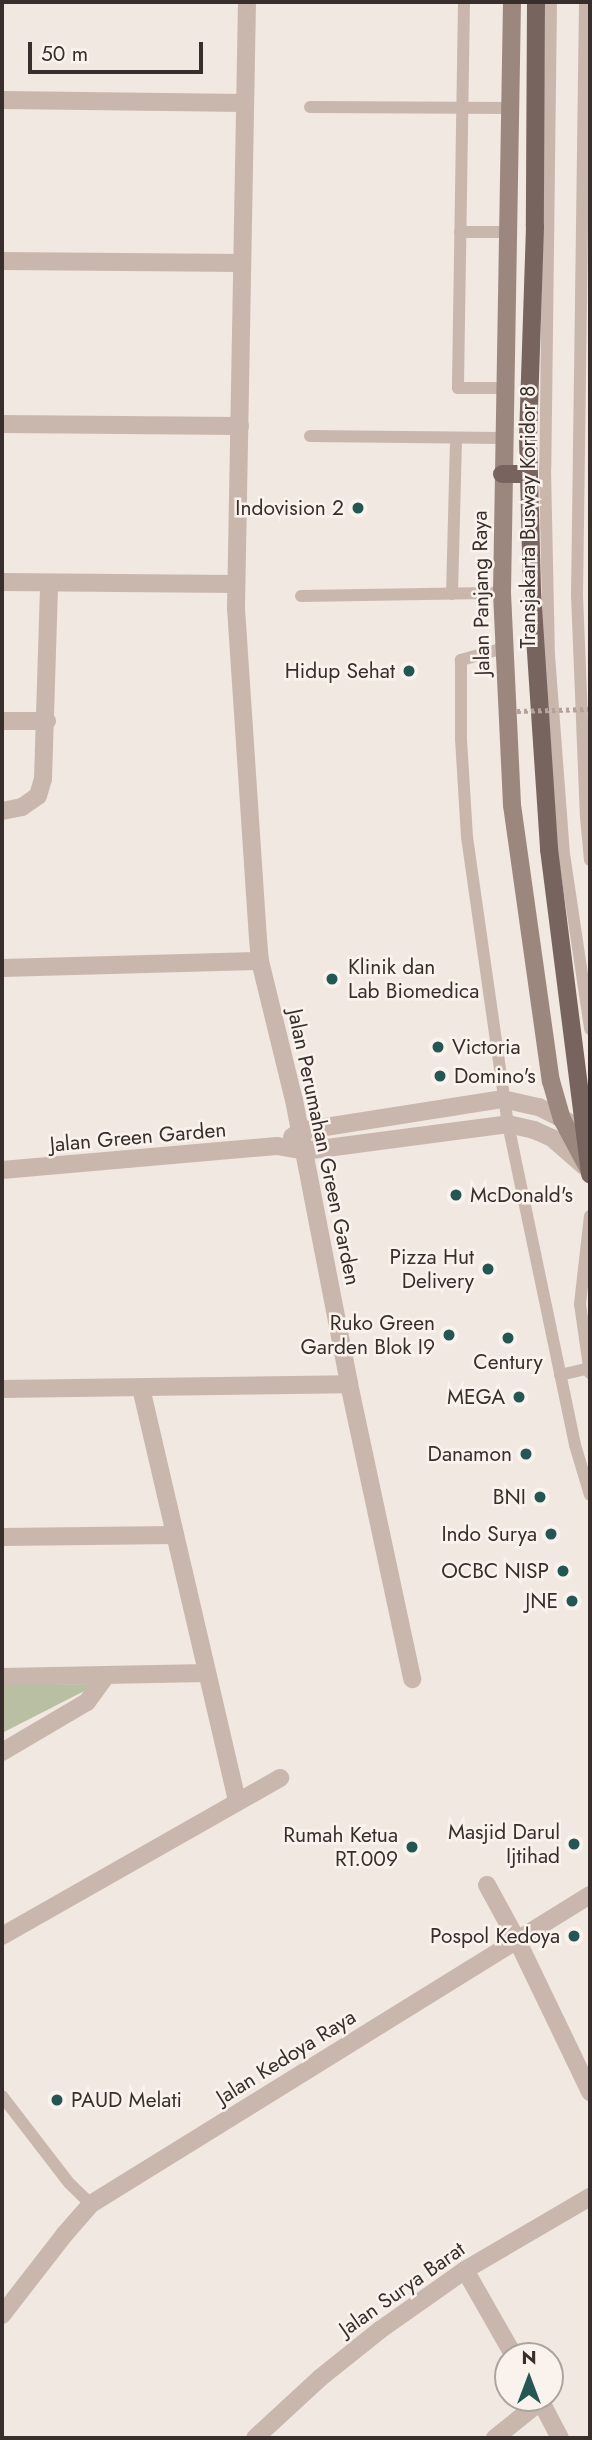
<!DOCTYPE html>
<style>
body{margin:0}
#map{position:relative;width:592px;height:2440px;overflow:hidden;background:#f1e8e1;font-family:Jost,sans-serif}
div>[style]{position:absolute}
.green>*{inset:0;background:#b8bfa2}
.service>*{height:12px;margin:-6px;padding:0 6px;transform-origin:6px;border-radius:6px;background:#c9b7ae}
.minor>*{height:18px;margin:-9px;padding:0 9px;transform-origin:9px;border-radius:9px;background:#c9b7ae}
.tertiary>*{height:18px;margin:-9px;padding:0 9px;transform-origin:9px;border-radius:9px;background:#c9b7ae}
.secondary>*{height:18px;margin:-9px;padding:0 9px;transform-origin:9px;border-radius:9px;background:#9c877f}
.primary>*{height:18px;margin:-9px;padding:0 9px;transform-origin:9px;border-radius:9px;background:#78645e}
.path-bridge>*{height:4.5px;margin-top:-2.25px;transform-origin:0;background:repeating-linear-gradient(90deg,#b4a198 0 3.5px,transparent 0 7px)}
.dots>*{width:19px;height:19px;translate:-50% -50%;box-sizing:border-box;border:4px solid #f9f2ed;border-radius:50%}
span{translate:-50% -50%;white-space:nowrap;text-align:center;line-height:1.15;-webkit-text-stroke:5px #f9f2ed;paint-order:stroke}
.poi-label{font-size:21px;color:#382e2b}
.right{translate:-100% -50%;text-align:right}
.left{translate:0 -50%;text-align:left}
.street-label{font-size:21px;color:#382e2b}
.frame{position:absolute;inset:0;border:4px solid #382e2b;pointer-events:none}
.north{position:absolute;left:494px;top:2342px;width:70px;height:70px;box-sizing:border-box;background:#f9f2ed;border:2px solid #aca49f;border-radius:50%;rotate:0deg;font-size:19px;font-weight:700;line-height:28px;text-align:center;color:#382e2b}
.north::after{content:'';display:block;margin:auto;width:24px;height:32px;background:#245654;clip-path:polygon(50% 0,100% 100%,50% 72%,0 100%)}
.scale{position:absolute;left:28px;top:42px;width:175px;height:32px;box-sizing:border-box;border:4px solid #382e2b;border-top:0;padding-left:9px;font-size:21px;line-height:24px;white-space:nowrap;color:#382e2b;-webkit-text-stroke:5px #f9f2ed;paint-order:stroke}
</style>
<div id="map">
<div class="green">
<i style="clip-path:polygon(98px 1684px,2px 1733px,2px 1685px)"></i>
</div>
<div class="service">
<i style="left:464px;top:2px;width:386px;rotate:90.9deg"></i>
<i style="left:458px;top:388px;width:45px"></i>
<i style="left:551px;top:2px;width:466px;rotate:90.7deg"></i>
<i style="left:545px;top:468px;width:187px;rotate:88.8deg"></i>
<i style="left:549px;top:655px;width:200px;rotate:85.7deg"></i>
<i style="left:564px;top:854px;width:177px;rotate:81.5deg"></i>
<i style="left:585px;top:2px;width:593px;rotate:90.77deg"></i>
<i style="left:577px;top:595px;width:222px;rotate:87.7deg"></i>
<i style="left:586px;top:817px;width:43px;rotate:84.7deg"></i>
<i style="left:310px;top:107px;width:200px;rotate:0.3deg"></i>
<i style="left:460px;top:232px;width:47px"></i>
<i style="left:310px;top:436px;width:192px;rotate:0.6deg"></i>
<i style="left:452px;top:594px;width:156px;rotate:-88.5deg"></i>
<i style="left:301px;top:596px;width:201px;rotate:-0.9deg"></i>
<i style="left:504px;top:648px;width:45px;rotate:164.4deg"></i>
<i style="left:461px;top:660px;width:79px;rotate:90deg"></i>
<i style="left:461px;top:739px;width:98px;rotate:86.5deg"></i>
<i style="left:467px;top:837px;width:290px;rotate:81.9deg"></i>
<i style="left:508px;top:1124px;width:328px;rotate:78.2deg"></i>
<i style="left:575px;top:1445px;width:52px;rotate:73.3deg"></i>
<i style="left:590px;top:1216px;width:89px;rotate:96.5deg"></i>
<i style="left:580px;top:1304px;width:70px;rotate:81.8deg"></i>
<i style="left:560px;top:1375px;width:31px;rotate:-13deg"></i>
<i style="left:2px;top:2096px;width:110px;rotate:52.4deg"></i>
<i style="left:69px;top:2183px;width:30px;rotate:44deg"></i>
</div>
<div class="minor">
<i style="left:247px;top:2px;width:606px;rotate:91.04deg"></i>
<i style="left:236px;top:608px;width:332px;rotate:86.2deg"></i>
<i style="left:258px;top:939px;width:22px;rotate:85deg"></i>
<i style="left:260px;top:961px;width:143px;rotate:76.3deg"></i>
<i style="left:294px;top:1100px;width:289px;rotate:79deg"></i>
<i style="left:349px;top:1384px;width:302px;rotate:77.9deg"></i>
<i style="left:2px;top:100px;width:243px;rotate:0.7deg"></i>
<i style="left:2px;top:261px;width:240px;rotate:0.5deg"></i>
<i style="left:2px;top:424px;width:238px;rotate:0.5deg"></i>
<i style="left:2px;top:582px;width:234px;rotate:0.5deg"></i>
<i style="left:2px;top:721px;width:45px"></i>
<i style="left:2px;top:811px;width:20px;rotate:-11deg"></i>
<i style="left:22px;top:807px;width:19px;rotate:-35deg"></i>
<i style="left:38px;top:796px;width:18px;rotate:-74deg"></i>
<i style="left:43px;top:779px;width:196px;rotate:-88.2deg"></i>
<i style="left:2px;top:968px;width:258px;rotate:-1.6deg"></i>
<i style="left:292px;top:1137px;width:10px;rotate:-37deg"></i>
<i style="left:300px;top:1131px;width:206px;rotate:-9deg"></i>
<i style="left:503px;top:1099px;width:37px;rotate:13deg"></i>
<i style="left:539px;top:1107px;width:35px;rotate:27deg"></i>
<i style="left:2px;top:1170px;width:276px;rotate:-5deg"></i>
<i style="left:277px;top:1146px;width:27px;rotate:10deg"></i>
<i style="left:304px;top:1151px;width:206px;rotate:-7.5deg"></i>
<i style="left:508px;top:1124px;width:27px;rotate:13deg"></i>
<i style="left:534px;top:1130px;width:20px;rotate:24deg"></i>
<i style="left:552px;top:1138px;width:43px;rotate:41.2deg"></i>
<i style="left:141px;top:1388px;width:424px;rotate:76.9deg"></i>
<i style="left:2px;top:1389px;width:347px;rotate:-0.8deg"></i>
<i style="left:2px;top:1537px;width:173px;rotate:-0.7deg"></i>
<i style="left:2px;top:1677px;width:205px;rotate:-1.1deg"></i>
<i style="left:2px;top:1752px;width:99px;rotate:-30.5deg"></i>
<i style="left:87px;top:1702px;width:32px;rotate:-54deg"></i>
<i style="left:487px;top:1885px;width:63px;rotate:61.4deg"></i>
<i style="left:517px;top:1940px;width:169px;rotate:64.3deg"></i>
<i style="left:2px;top:1936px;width:320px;rotate:-29.6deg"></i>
<i style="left:465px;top:2270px;width:99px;rotate:60.3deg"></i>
<i style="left:539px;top:2398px;width:45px;rotate:62.3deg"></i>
<i style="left:255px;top:2438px;width:88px;rotate:-42.7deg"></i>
<i style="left:320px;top:2378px;width:77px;rotate:-38.7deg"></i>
<i style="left:380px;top:2330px;width:104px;rotate:-35.2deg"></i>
<i style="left:465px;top:2270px;width:145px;rotate:-30.3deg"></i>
<i style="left:495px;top:2438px;width:59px;rotate:-38.8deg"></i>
</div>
<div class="tertiary">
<i style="left:2px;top:2315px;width:101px;rotate:-52.2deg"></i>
<i style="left:64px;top:2235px;width:41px;rotate:-48.9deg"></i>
<i style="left:91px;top:2204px;width:587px;rotate:-31.77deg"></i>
</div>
<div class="secondary">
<i style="left:512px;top:2px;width:591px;rotate:90.97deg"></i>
<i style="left:502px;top:593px;width:212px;rotate:87.3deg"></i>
<i style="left:512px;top:805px;width:279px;rotate:82deg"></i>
<i style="left:551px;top:1081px;width:40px;rotate:74deg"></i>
<i style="left:562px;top:1119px;width:55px;rotate:62deg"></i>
</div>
<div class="primary">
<i style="left:536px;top:2px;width:225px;rotate:90.3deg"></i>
<i style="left:535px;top:227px;width:210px;rotate:91.9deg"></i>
<i style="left:528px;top:437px;width:155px;rotate:88.5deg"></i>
<i style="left:532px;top:592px;width:258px;rotate:86.2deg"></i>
<i style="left:549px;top:849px;width:328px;rotate:82.8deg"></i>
<i style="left:502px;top:474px;width:26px"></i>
</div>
<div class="path-bridge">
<i style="left:517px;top:711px;width:73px;rotate:-1.6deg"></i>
</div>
<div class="dots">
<i style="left:358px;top:508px;background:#245654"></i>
<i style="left:409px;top:671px;background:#245654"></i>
<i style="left:332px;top:979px;background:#245654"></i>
<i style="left:438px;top:1047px;background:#245654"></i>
<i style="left:440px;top:1076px;background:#245654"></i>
<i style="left:456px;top:1195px;background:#245654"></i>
<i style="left:488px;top:1269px;background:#245654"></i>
<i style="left:449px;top:1335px;background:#245654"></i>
<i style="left:508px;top:1338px;background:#245654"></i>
<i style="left:519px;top:1397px;background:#245654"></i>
<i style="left:526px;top:1454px;background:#245654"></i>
<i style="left:540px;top:1497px;background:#245654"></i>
<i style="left:551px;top:1534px;background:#245654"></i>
<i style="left:563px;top:1571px;background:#245654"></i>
<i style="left:572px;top:1601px;background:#245654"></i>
<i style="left:574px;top:1844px;background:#245654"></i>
<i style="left:412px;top:1847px;background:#245654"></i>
<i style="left:574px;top:1936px;background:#245654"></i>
<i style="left:57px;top:2100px;background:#245654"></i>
</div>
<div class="poi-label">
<span class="right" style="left:344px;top:508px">Indovision 2</span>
<span class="right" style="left:395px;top:671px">Hidup Sehat</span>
<span class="left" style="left:348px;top:979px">Klinik dan<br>Lab Biomedica</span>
<span class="left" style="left:452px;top:1047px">Victoria</span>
<span class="left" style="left:454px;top:1076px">Domino's</span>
<span class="left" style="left:470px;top:1195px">McDonald's</span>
<span class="right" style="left:474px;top:1269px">Pizza Hut<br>Delivery</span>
<span class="right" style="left:435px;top:1335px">Ruko Green<br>Garden Blok I9</span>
<span style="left:508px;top:1362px">Century</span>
<span class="right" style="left:505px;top:1397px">MEGA</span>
<span class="right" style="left:512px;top:1454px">Danamon</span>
<span class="right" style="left:526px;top:1497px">BNI</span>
<span class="right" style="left:537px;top:1534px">Indo Surya</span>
<span class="right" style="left:549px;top:1571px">OCBC NISP</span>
<span class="right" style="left:558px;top:1601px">JNE</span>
<span class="right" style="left:560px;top:1844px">Masjid Darul<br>Ijtihad</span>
<span class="right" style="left:398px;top:1847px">Rumah Ketua<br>RT.009</span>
<span class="right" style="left:560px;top:1936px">Pospol Kedoya</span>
<span class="left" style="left:71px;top:2100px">PAUD Melati</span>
</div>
<div class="street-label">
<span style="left:528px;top:517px;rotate:-90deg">Transjakarta Busway Koridor 8</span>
<span style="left:481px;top:593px;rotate:-91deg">Jalan Panjang Raya</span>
<span style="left:138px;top:1137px;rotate:-5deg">Jalan Green Garden</span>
<span style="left:324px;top:1147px;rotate:78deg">Jalan Perumahan Green Garden</span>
<span style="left:286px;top:2057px;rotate:-32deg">Jalan Kedoya Raya</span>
<span style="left:402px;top:2289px;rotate:-35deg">Jalan Surya Barat</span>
</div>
<div class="frame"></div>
<div class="north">N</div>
<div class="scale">50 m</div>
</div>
